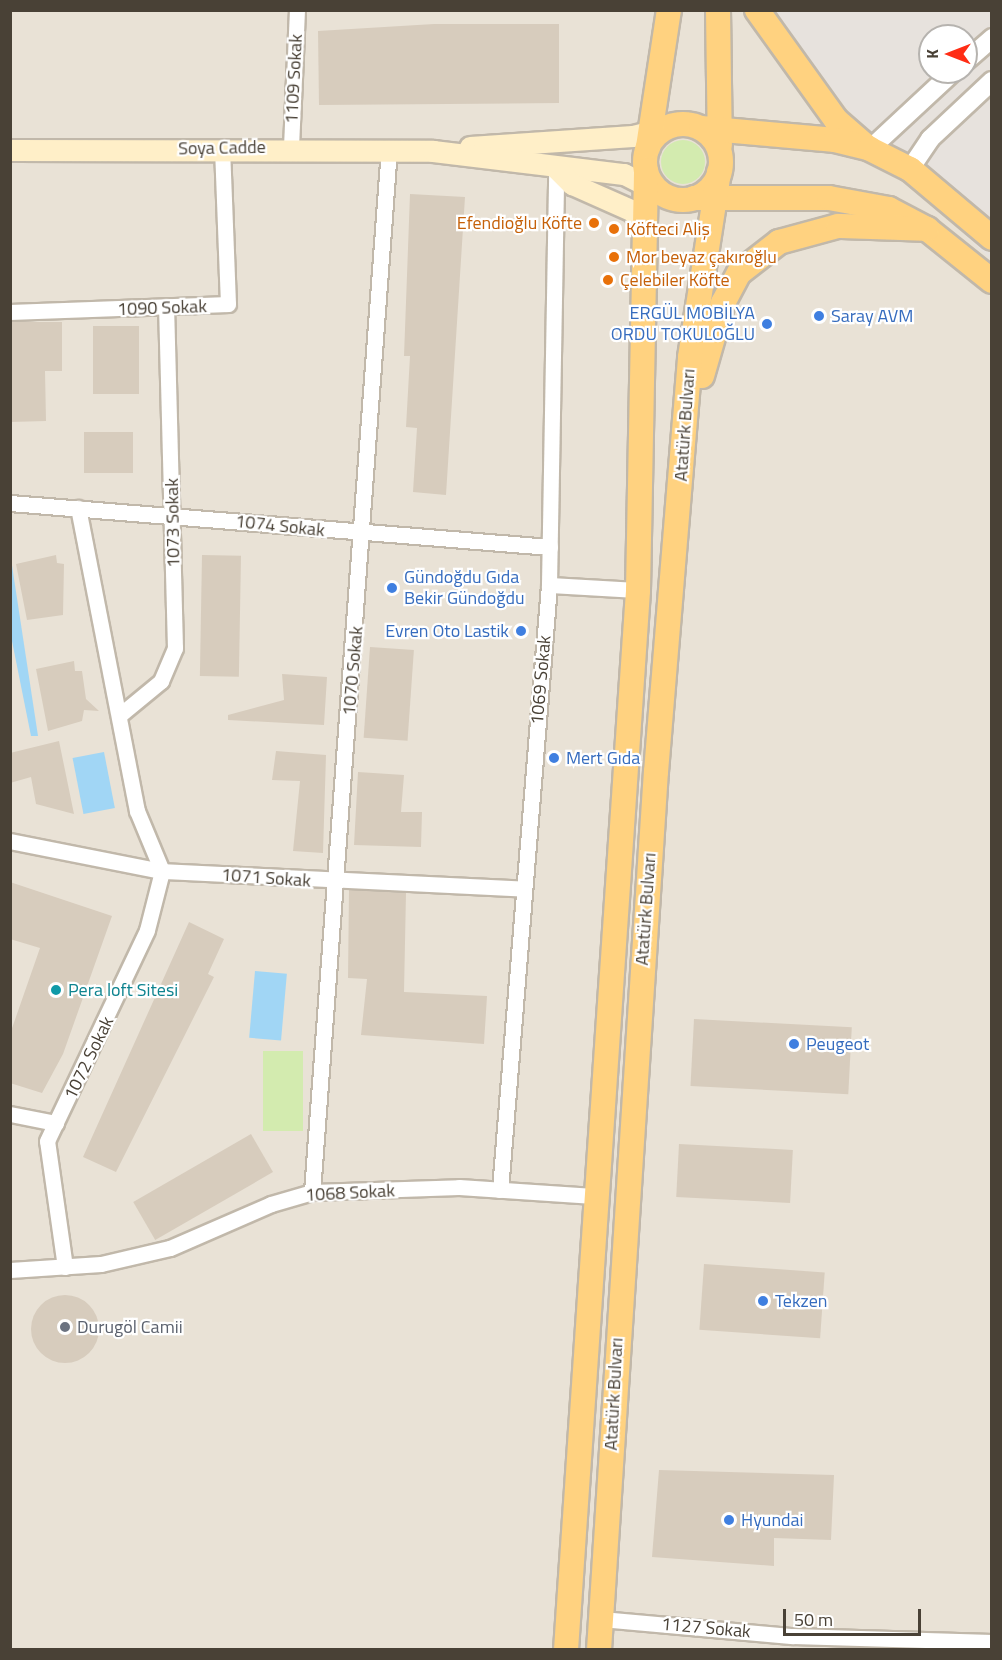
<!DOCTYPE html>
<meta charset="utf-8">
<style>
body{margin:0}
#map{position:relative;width:1002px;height:1660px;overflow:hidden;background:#f5f0e8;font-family:"Titillium Web",sans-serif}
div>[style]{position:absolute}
.residential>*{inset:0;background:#e9e2d6}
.industrial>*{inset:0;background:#e7e2dd}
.green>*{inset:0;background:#d3ebaf;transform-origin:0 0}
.round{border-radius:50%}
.water>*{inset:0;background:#a1d6f5;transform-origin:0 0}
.building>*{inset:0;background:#d7ccbd;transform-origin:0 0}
.roads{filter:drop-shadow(2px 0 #c1b8aa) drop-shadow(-2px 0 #c1b8aa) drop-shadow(0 2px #c1b8aa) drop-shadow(0 -2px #c1b8aa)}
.minor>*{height:15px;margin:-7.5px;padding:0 7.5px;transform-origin:7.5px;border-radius:7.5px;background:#fff}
.tertiary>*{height:18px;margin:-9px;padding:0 9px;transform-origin:9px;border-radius:9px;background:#fff}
.secondary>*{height:21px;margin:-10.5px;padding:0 10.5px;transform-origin:10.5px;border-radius:10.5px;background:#ffefc8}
.trunk>*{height:24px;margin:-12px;padding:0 12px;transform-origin:12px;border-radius:12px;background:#ffd280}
.trunk>.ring{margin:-12px;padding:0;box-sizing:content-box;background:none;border:24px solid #ffd280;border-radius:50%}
.dots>*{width:16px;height:16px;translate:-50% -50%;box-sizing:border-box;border:3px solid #fff;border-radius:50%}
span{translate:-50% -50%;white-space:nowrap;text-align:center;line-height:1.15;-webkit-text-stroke:4.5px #fff;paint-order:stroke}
.street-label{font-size:18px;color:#494136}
.food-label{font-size:18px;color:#c56008}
.right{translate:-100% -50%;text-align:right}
.left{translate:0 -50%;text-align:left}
.shop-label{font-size:18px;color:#366cbe}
.culture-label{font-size:18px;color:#0d838f}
.worship-label{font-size:18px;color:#5b616d}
.frame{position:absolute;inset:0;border:12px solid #494136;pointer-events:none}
.north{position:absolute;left:918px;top:24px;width:60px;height:60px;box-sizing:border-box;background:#fff;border:2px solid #b6b3af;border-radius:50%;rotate:270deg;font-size:16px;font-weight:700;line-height:24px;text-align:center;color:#494136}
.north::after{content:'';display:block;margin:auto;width:21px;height:27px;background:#ff2d15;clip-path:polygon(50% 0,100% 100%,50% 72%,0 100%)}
.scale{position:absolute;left:783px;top:1609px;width:138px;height:27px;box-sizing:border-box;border:3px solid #494136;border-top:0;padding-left:8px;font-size:18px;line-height:21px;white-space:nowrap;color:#494136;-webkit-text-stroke:4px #fff;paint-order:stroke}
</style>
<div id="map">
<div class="residential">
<i style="clip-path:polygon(evenodd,11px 11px,991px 11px,991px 1649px,11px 1649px,11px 11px,930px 36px,966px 36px,966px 72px,930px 72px,930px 36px)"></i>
</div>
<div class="industrial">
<i style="clip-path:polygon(evenodd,775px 11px,991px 11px,991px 260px,924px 196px,825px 83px,775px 11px,930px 36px,966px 36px,966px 72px,930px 72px,930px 36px)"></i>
</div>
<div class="green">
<i class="round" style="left:661px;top:140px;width:44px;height:44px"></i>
<i style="left:263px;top:1051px;width:40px;height:80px"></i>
</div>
<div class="water">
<i style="clip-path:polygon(11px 559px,38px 736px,31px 736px,11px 636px)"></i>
<i style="left:104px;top:752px;width:57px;height:32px;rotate:79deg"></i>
<i style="left:255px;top:971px;width:32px;height:67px;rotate:5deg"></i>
</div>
<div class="building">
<i style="clip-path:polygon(434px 24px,559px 24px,559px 103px,319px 105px,318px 31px)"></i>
<i style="clip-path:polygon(410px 194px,465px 197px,446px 495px,413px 492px,417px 428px,406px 427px,410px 356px,404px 356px)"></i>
<i style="clip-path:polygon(10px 322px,62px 322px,62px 371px,45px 371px,46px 421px,10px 422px)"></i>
<i style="left:93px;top:326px;width:46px;height:68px"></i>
<i style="left:84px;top:432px;width:49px;height:41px"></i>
<i style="clip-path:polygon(56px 555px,57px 563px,64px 564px,63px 615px,27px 620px,16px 564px)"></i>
<i style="left:202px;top:555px;width:39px;height:121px;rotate:1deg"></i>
<i style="left:370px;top:647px;width:44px;height:91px;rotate:4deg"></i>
<i style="clip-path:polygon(74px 661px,75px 671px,82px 671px,86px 699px,99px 711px,84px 710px,82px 721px,48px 731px,36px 669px)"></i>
<i style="clip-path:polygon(282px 674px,327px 677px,324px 725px,228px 720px,228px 715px,284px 700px)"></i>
<i style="clip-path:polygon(59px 741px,74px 814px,36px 804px,31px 777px,10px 783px,10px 753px)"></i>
<i style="clip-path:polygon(276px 751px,326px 755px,323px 853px,293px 851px,300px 781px,272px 780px)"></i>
<i style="clip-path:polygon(358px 772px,404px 775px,401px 812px,422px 812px,421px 847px,354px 845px)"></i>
<i style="clip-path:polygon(10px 882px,112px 916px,63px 1054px,42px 1093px,10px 1083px,10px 1034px,40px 948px,10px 939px)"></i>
<i style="clip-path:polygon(349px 890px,406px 893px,404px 992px,487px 996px,484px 1044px,361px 1035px,367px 979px,348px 978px)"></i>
<i style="clip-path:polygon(189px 922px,224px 939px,208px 974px,214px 977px,116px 1172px,83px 1157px)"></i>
<i style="left:694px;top:1019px;width:158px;height:67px;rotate:3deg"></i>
<i style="left:251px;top:1134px;width:44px;height:136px;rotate:60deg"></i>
<i style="left:679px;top:1144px;width:114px;height:53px;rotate:3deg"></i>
<i style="left:704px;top:1264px;width:121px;height:66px;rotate:4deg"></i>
<i class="round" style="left:31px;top:1295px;width:68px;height:68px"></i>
<i style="clip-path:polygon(659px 1470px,834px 1475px,831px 1540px,774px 1538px,774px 1566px,652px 1557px)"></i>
</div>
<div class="roads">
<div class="minor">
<i style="left:291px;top:147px;width:137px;rotate:-87.5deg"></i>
<i style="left:10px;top:312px;width:218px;rotate:-2.1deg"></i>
<i style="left:228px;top:304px;width:156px;rotate:-92.2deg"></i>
<i style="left:10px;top:503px;width:542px;rotate:4.66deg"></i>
<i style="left:549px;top:585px;width:89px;rotate:3.2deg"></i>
<i style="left:121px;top:714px;width:52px;rotate:-39.5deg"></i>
<i style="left:161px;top:681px;width:36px;rotate:-67deg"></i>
<i style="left:175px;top:648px;width:340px;rotate:-91.5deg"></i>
<i style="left:10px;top:841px;width:155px;rotate:11.2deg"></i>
<i style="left:162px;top:871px;width:362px;rotate:2.8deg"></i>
<i style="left:10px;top:1114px;width:47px;rotate:11.1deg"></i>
<i style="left:500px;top:1190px;width:607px;rotate:-85.37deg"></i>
<i style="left:549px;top:585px;width:417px;rotate:-89deg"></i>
<i style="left:312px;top:1192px;width:1046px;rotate:-85.78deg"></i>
<i style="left:65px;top:1267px;width:127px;rotate:-98.1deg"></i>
<i style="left:47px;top:1141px;width:233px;rotate:-64.6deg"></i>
<i style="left:147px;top:930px;width:61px;rotate:-75.7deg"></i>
<i style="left:162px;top:871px;width:65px;rotate:-112.6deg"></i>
<i style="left:137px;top:811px;width:309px;rotate:-101deg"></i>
<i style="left:10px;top:1270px;width:91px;rotate:-3.8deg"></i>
<i style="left:101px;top:1264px;width:71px;rotate:-13.1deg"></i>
<i style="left:170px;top:1248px;width:110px;rotate:-23.5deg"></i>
<i style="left:271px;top:1204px;width:43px;rotate:-16.3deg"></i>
<i style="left:312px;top:1192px;width:147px;rotate:-1.9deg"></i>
<i style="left:459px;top:1187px;width:135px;rotate:3.8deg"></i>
<i style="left:601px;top:1619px;width:193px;rotate:5.1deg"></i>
<i style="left:793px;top:1636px;width:199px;rotate:1.7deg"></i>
</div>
<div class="tertiary">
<i style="left:966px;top:61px;width:35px;rotate:-41deg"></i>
<i style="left:870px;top:149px;width:113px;rotate:-42.9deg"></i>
<i style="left:910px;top:169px;width:36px;rotate:-56deg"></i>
<i style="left:930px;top:139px;width:85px;rotate:-43.1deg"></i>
</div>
<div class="secondary">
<i style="left:470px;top:147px;width:163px;rotate:-3.9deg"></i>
<i style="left:633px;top:136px;width:33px;rotate:-14deg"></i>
<i style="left:10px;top:150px;width:423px;rotate:0.1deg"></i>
<i style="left:433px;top:151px;width:192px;rotate:6.9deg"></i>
<i style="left:624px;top:174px;width:39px;rotate:27deg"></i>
<i style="left:556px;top:168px;width:23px;rotate:45deg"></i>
<i style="left:572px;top:184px;width:67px;rotate:23.9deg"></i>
<i style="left:633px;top:211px;width:26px;rotate:59deg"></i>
</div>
<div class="trunk">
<i style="left:718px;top:10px;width:135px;rotate:89.2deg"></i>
<i style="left:757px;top:10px;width:135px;rotate:54.3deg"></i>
<i style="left:836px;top:120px;width:40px;rotate:41deg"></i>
<i class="ring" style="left:645px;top:124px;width:52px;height:52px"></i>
<i style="left:701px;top:128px;width:135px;rotate:5.1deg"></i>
<i style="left:835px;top:140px;width:36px;rotate:14deg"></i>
<i style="left:870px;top:149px;width:45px;rotate:26.6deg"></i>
<i style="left:910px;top:169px;width:107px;rotate:40.1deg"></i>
<i style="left:648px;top:147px;width:139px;rotate:-81.3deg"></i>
<i style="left:694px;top:198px;width:135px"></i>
<i style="left:829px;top:198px;width:61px;rotate:10.4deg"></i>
<i style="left:889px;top:209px;width:43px;rotate:27.8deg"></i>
<i style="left:927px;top:229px;width:83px;rotate:38.7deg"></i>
<i style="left:702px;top:376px;width:76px;rotate:-74deg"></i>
<i style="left:723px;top:303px;width:34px;rotate:-62deg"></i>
<i style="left:739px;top:273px;width:51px;rotate:-37.8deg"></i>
<i style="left:779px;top:242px;width:61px;rotate:-15.2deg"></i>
<i style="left:838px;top:226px;width:89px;rotate:1.9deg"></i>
<i style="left:566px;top:1650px;width:1062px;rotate:-86.11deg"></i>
<i style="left:638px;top:590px;width:419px;rotate:-88.9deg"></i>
<i style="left:599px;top:1650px;width:880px;rotate:-86.29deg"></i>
<i style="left:656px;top:772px;width:416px;rotate:-85.3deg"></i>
<i style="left:690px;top:357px;width:187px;rotate:-81.1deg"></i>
</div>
</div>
<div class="dots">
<i style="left:594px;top:223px;background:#e8710a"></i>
<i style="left:614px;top:229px;background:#e8710a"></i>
<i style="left:614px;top:257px;background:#e8710a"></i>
<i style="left:608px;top:280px;background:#e8710a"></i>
<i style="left:819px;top:316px;background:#3f7fe0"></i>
<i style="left:767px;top:324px;background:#3f7fe0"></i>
<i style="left:392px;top:588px;background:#3f7fe0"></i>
<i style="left:521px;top:631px;background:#3f7fe0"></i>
<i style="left:554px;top:758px;background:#3f7fe0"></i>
<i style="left:56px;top:990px;background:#0f9aa8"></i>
<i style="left:794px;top:1044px;background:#3f7fe0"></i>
<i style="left:763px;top:1301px;background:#3f7fe0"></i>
<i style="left:65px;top:1327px;background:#6b7280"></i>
<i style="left:729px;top:1520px;background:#3f7fe0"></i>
</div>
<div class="street-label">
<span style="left:294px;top:79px;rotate:-87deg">1109 Sokak</span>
<span style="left:222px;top:148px;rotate:-1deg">Soya Cadde</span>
<span style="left:162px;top:308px;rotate:-2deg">1090 Sokak</span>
<span style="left:685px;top:425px;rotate:-86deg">Atatürk Bulvarı</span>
<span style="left:173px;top:523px;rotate:-91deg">1073 Sokak</span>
<span style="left:280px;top:526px;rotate:6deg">1074 Sokak</span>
<span style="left:353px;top:671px;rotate:-85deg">1070 Sokak</span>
<span style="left:541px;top:680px;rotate:-85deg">1069 Sokak</span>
<span style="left:266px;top:878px;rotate:4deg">1071 Sokak</span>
<span style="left:646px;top:909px;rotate:-86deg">Atatürk Bulvarı</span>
<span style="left:89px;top:1058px;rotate:-64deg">1072 Sokak</span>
<span style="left:350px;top:1193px;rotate:-3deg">1068 Sokak</span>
<span style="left:614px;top:1394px;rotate:-87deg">Atatürk Bulvarı</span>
<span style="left:706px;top:1628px;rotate:5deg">1127 Sokak</span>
</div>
<div class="food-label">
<span class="right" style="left:582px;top:223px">Efendioğlu Köfte</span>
<span class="left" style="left:626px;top:229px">Köfteci Aliş</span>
<span class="left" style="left:626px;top:257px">Mor beyaz çakıroğlu</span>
<span class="left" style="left:620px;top:280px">Çelebiler Köfte</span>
</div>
<div class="shop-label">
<span class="right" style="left:755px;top:324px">ERGÜL MOBİLYA<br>ORDU TOKULOĞLU</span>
<span class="left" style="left:831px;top:316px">Saray AVM</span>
<span class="left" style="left:404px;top:588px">Gündoğdu Gıda<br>Bekir Gündoğdu</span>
<span class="right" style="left:509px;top:631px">Evren Oto Lastik</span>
<span class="left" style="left:566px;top:758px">Mert Gıda</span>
<span class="left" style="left:806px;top:1044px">Peugeot</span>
<span class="left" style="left:775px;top:1301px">Tekzen</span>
<span class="left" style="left:741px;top:1520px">Hyundai</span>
</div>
<div class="culture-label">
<span class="left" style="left:68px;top:990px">Pera loft Sitesi</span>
</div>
<div class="worship-label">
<span class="left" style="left:77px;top:1327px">Durugöl Camii</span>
</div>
<div class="frame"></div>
<div class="north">K</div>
<div class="scale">50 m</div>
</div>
